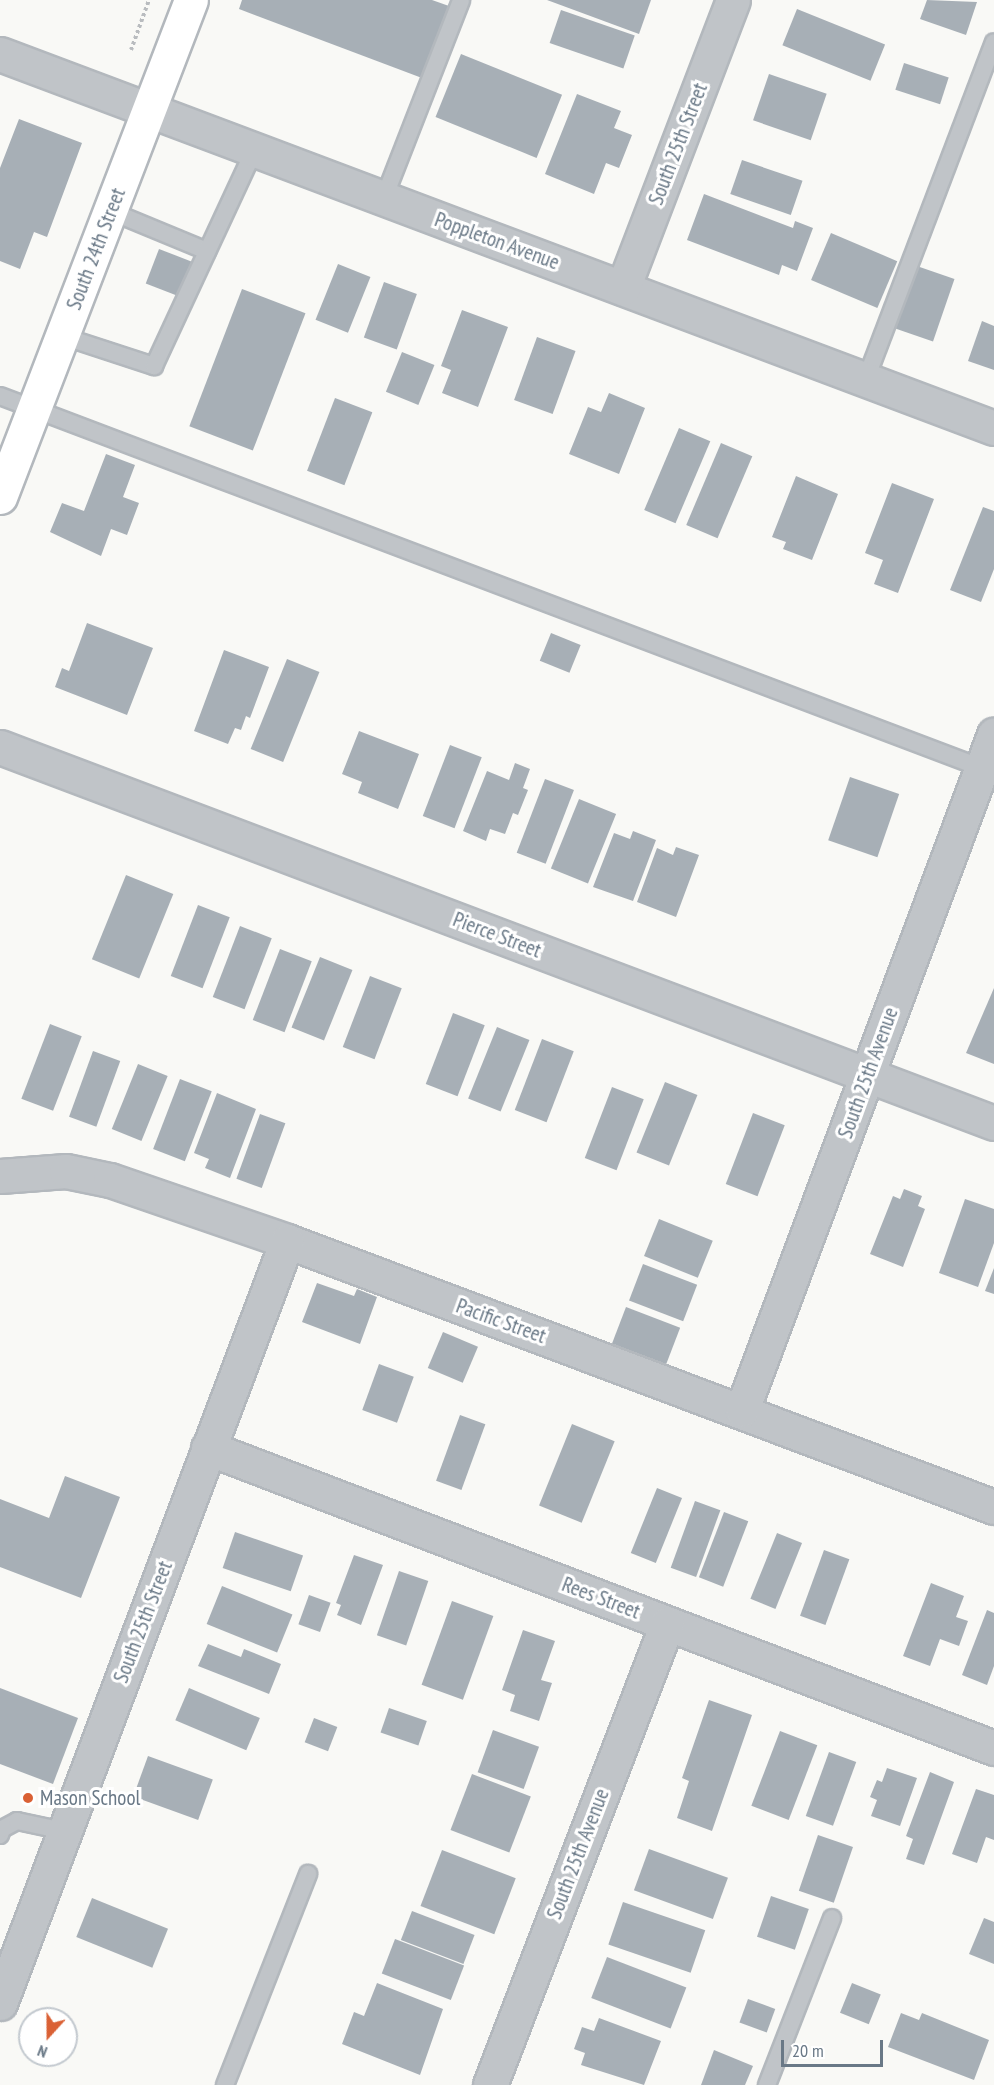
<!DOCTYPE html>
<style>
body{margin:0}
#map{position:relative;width:994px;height:2085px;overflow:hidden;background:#f9f9f6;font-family:"PT Sans Narrow",sans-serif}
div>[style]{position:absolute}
.building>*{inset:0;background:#a7afb6;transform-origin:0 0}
.path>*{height:4px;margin-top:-2px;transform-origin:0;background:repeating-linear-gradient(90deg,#b9bcbf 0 3px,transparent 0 6px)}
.roads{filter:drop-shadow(2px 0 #b3b8bd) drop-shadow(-2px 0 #b3b8bd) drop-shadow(0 2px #b3b8bd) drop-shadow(0 -2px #b3b8bd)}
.lane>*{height:16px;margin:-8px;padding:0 8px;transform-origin:8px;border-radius:8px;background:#c0c4c8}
.street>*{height:33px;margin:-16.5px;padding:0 16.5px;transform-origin:16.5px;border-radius:16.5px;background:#c0c4c8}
.secondary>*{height:33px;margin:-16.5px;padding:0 16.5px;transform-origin:16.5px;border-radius:16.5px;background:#fff}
.dots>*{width:16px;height:16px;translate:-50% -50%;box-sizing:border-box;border:3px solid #fff;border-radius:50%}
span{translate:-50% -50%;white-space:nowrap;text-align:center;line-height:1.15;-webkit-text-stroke:6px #fff;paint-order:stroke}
.street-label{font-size:21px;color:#697886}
.poi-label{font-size:21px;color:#697886}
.left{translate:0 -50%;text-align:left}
.north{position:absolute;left:18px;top:2007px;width:60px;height:60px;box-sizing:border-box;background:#fff;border:2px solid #c3c9cf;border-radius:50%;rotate:201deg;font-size:16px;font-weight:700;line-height:24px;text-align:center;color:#697886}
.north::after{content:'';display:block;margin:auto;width:21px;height:27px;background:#da6135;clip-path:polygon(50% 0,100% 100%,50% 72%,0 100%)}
.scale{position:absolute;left:781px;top:2040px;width:102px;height:27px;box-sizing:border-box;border:3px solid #697886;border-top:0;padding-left:8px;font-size:18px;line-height:21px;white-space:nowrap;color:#697886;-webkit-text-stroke:4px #fff;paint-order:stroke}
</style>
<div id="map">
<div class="building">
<i style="clip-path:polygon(242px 0,432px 0,449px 6px,422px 78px,239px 9px)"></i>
<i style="clip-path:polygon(547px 0,651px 0,639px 34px)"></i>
<i style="clip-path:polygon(927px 0,977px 2px,966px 35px,920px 19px)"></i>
<i style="left:797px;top:9px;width:95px;height:39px;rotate:22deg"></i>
<i style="left:561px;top:10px;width:78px;height:35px;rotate:19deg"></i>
<i style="left:461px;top:54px;width:109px;height:68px;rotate:22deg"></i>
<i style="left:904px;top:63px;width:47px;height:28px;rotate:18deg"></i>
<i style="left:769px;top:74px;width:61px;height:49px;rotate:19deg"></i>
<i style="clip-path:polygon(577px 94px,621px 111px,614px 128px,632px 135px,619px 168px,606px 163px,594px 194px,545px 174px)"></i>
<i style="clip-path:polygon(19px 119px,82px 143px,47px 237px,34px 232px,20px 269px,0 261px,0 168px)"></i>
<i style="left:742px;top:160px;width:64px;height:36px;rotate:19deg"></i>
<i style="clip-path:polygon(704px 194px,793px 228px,795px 221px,813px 228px,797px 271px,782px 265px,779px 275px,687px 240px)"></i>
<i style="left:831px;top:233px;width:72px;height:51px;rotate:23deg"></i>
<i style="left:159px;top:249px;width:36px;height:37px;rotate:21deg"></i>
<i style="left:338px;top:264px;width:35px;height:60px;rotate:22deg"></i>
<i style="left:911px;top:264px;width:46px;height:66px;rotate:19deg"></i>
<i style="left:384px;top:282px;width:35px;height:59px;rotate:20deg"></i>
<i style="left:242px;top:289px;width:68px;height:147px;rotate:21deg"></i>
<i style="clip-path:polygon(462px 310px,508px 327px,478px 407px,442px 393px,451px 370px,441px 366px)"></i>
<i style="clip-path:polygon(982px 321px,994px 326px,994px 370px,968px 361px)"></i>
<i style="left:537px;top:337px;width:41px;height:67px;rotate:20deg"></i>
<i style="left:402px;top:352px;width:35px;height:43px;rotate:22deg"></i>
<i style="clip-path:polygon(609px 393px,645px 408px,619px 474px,569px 454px,588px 407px,601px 412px)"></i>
<i style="left:335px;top:398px;width:40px;height:78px;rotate:21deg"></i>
<i style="left:679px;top:428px;width:34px;height:89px;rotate:23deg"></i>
<i style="left:721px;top:443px;width:34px;height:89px;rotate:23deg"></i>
<i style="clip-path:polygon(106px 454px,135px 465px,123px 497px,139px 503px,127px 535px,111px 529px,101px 556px,50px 532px,62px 503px,84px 511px)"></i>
<i style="clip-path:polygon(796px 476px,838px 494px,812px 560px,783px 549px,786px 542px,772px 537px)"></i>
<i style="clip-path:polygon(892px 483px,934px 499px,898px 593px,874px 584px,883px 560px,865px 553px)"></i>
<i style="clip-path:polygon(983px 507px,994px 511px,994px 569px,981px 602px,950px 590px)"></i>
<i style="clip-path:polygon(87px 623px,153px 648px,127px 715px,55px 687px,62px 668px,69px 671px)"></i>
<i style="left:551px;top:633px;width:32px;height:30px;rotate:22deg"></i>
<i style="clip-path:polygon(224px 650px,269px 667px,250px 718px,246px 716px,241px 730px,235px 728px,228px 744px,194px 731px)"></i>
<i style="left:287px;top:659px;width:35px;height:97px;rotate:22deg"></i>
<i style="clip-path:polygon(359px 731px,419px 754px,398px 809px,358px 793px,362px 782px,342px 774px)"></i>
<i style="left:450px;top:745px;width:34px;height:76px;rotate:21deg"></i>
<i style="clip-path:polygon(515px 763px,530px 769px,523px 788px,528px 790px,518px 815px,513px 813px,505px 834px,490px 829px,486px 841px,463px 831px,487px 771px,509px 780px)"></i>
<i style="left:850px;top:777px;width:52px;height:67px;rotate:19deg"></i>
<i style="left:545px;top:779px;width:31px;height:79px;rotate:21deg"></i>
<i style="left:579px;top:799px;width:40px;height:75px;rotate:22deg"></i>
<i style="clip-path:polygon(633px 831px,656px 840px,633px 901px,593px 887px,614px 833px,630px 839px)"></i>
<i style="clip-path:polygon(676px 847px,699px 855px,676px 917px,637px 902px,657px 848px,673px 855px)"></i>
<i style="left:126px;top:875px;width:51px;height:91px;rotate:22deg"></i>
<i style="left:198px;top:905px;width:34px;height:76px;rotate:21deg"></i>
<i style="left:240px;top:926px;width:34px;height:76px;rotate:21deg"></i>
<i style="left:280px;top:949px;width:34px;height:76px;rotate:21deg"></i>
<i style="left:320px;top:957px;width:35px;height:76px;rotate:22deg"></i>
<i style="left:370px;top:976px;width:34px;height:76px;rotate:21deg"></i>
<i style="clip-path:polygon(994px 988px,994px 1064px,966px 1053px)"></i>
<i style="left:453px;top:1013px;width:34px;height:76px;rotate:21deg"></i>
<i style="left:50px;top:1024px;width:34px;height:80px;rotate:21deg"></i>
<i style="left:497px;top:1027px;width:35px;height:77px;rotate:22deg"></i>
<i style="left:542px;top:1039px;width:34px;height:76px;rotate:21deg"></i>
<i style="left:93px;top:1051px;width:29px;height:70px;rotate:20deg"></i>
<i style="left:138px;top:1064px;width:32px;height:70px;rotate:22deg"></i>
<i style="left:180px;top:1079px;width:34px;height:75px;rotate:21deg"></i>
<i style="left:665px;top:1082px;width:35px;height:76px;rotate:22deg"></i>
<i style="left:612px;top:1087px;width:34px;height:76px;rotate:21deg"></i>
<i style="clip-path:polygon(217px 1093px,256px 1109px,230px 1178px,205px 1168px,209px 1159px,194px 1153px)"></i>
<i style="left:753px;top:1113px;width:34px;height:76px;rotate:21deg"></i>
<i style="left:260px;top:1114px;width:27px;height:69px;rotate:20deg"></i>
<i style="clip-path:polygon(904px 1189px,922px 1196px,918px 1206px,925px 1209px,903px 1267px,870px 1254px,893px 1196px,900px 1199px)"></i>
<i style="clip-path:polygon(965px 1199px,994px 1209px,994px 1243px,978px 1287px,939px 1273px)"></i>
<i style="left:659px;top:1219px;width:58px;height:40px;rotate:22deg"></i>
<i style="left:643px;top:1264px;width:58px;height:39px;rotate:21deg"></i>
<i style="clip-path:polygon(994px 1268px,994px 1294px,985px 1291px)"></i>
<i style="clip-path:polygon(317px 1283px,354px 1296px,357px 1289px,377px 1297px,360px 1344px,302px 1322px)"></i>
<i style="left:626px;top:1307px;width:58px;height:39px;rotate:21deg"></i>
<i style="left:443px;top:1332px;width:38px;height:39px;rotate:23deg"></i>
<i style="left:379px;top:1364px;width:37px;height:49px;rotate:20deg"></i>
<i style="left:460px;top:1415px;width:27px;height:70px;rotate:20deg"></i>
<i style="left:572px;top:1424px;width:46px;height:88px;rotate:22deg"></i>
<i style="clip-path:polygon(65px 1476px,120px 1497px,81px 1598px,0 1567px,0 1499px,49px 1518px)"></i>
<i style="left:657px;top:1488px;width:27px;height:70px;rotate:22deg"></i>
<i style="left:695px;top:1501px;width:27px;height:71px;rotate:20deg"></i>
<i style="left:724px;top:1512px;width:26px;height:70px;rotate:21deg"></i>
<i style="left:235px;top:1532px;width:72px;height:38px;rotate:19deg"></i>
<i style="left:777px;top:1533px;width:27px;height:71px;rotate:22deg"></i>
<i style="left:824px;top:1550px;width:27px;height:70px;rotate:20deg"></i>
<i style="clip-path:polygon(354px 1555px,383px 1565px,361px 1625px,337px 1615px,341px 1605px,336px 1603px)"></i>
<i style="left:399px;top:1571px;width:31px;height:68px;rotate:19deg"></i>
<i style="clip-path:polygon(931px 1583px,964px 1596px,956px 1617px,968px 1621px,959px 1646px,940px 1639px,930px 1666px,903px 1656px)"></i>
<i style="left:222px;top:1586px;width:76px;height:41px;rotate:22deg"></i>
<i style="left:309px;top:1595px;width:23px;height:31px;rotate:20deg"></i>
<i style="left:452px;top:1601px;width:44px;height:89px;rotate:20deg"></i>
<i style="clip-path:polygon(987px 1610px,994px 1613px,994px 1666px,987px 1685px,962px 1675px)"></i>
<i style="clip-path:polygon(523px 1630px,555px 1641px,541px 1680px,552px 1683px,539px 1721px,510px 1711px,515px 1695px,502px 1690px)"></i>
<i style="clip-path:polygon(208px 1644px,241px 1657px,244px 1649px,281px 1664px,269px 1694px,198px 1666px)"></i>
<i style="clip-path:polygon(0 1688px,78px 1718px,53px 1784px,0 1764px)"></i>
<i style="left:189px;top:1688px;width:77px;height:35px;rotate:23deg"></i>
<i style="clip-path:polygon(709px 1700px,752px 1715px,712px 1831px,677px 1818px,689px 1781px,682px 1778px)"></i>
<i style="left:389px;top:1708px;width:40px;height:26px;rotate:19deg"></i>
<i style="left:314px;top:1718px;width:25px;height:26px;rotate:21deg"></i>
<i style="left:493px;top:1730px;width:49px;height:45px;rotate:20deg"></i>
<i style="left:780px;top:1731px;width:40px;height:80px;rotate:21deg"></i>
<i style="left:829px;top:1752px;width:29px;height:68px;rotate:20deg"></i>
<i style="left:148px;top:1756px;width:69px;height:43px;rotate:20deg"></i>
<i style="clip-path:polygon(887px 1768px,917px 1778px,900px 1826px,871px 1816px,877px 1800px,870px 1797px,877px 1780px,882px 1782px)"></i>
<i style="clip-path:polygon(930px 1772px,954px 1782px,924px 1865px,906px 1859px,913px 1839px,906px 1836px)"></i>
<i style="left:472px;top:1774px;width:63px;height:60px;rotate:21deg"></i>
<i style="clip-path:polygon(976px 1789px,994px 1795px,994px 1840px,986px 1837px,977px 1863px,952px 1854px)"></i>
<i style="left:818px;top:1835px;width:37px;height:59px;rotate:19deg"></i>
<i style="left:649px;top:1849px;width:84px;height:44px;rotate:20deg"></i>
<i style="left:442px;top:1850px;width:79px;height:60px;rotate:21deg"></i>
<i style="left:771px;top:1896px;width:40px;height:43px;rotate:19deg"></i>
<i style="left:92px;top:1898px;width:82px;height:42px;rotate:22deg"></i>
<i style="left:623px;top:1902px;width:87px;height:45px;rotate:19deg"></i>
<i style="left:412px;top:1911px;width:67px;height:31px;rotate:21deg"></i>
<i style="clip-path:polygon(984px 1918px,994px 1922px,994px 1964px,969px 1954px)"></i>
<i style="left:395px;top:1939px;width:74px;height:37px;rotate:21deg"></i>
<i style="left:607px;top:1957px;width:85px;height:44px;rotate:21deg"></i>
<i style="clip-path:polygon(377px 1983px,443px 2009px,420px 2075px,342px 2044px,354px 2012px,364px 2016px)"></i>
<i style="left:852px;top:1983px;width:31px;height:32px;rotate:22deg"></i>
<i style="left:748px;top:1999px;width:29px;height:25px;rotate:20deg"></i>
<i style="clip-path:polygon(901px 2013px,919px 2020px,922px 2013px,989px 2040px,974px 2080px,888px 2047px)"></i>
<i style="clip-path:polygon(599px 2018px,661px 2041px,644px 2085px,581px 2065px,585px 2053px,574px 2049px,582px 2027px,594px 2031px)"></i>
<i style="clip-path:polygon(714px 2050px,753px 2066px,745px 2085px,701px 2085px)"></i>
</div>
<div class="path">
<i style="left:131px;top:50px;width:53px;rotate:-70.2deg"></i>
</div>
<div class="roads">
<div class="lane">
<i style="left:384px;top:198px;width:212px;rotate:-68.7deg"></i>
<i style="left:110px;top:211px;width:105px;rotate:22.4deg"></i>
<i style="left:62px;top:336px;width:97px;rotate:18.1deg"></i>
<i style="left:154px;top:366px;width:237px;rotate:-65.1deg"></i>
<i style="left:866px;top:379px;width:360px;rotate:-69.2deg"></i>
<i style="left:0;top:396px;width:1055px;rotate:20.75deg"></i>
<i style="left:0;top:1835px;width:6px;rotate:-72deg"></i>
<i style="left:2px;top:1829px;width:17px;rotate:-28deg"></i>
<i style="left:17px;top:1821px;width:48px;rotate:12deg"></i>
<i style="left:225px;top:2085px;width:227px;rotate:-68.5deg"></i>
<i style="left:767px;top:2085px;width:179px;rotate:-68.7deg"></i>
</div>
<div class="street">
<i style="left:0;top:54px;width:1062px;rotate:20.62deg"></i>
<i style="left:623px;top:288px;width:308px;rotate:-69.1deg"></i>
<i style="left:0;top:747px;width:1063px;rotate:20.72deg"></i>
<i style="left:0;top:1176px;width:66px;rotate:-4.3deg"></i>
<i style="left:66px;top:1171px;width:45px;rotate:11.6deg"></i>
<i style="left:110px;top:1180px;width:187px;rotate:19deg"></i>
<i style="left:287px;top:1241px;width:755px;rotate:20.62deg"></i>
<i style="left:742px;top:1410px;width:721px;rotate:-69.53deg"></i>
<i style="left:208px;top:1448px;width:841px;rotate:20.89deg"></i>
<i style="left:0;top:2003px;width:814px;rotate:-69.36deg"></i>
<i style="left:490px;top:2085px;width:494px;rotate:-69deg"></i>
</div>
<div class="secondary">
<i style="left:0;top:497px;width:532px;rotate:-68.98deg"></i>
</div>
</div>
<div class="dots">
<i style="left:28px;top:1798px;background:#da6135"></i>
</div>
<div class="street-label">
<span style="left:678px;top:144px;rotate:-69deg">South 25th Street</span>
<span style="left:497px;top:241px;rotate:20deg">Poppleton Avenue</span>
<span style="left:96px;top:249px;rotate:-69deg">South 24th Street</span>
<span style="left:497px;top:935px;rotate:21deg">Pierce Street</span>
<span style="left:868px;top:1073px;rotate:-70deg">South 25th Avenue</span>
<span style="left:501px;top:1321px;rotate:20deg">Pacific Street</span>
<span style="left:601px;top:1598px;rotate:21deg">Rees Street</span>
<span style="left:143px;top:1622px;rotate:-69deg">South 25th Street</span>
<span style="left:578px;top:1854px;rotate:-69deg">South 25th Avenue</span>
</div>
<div class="poi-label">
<span class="left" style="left:40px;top:1798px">Mason School</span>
</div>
<div class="north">N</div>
<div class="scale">20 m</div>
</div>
